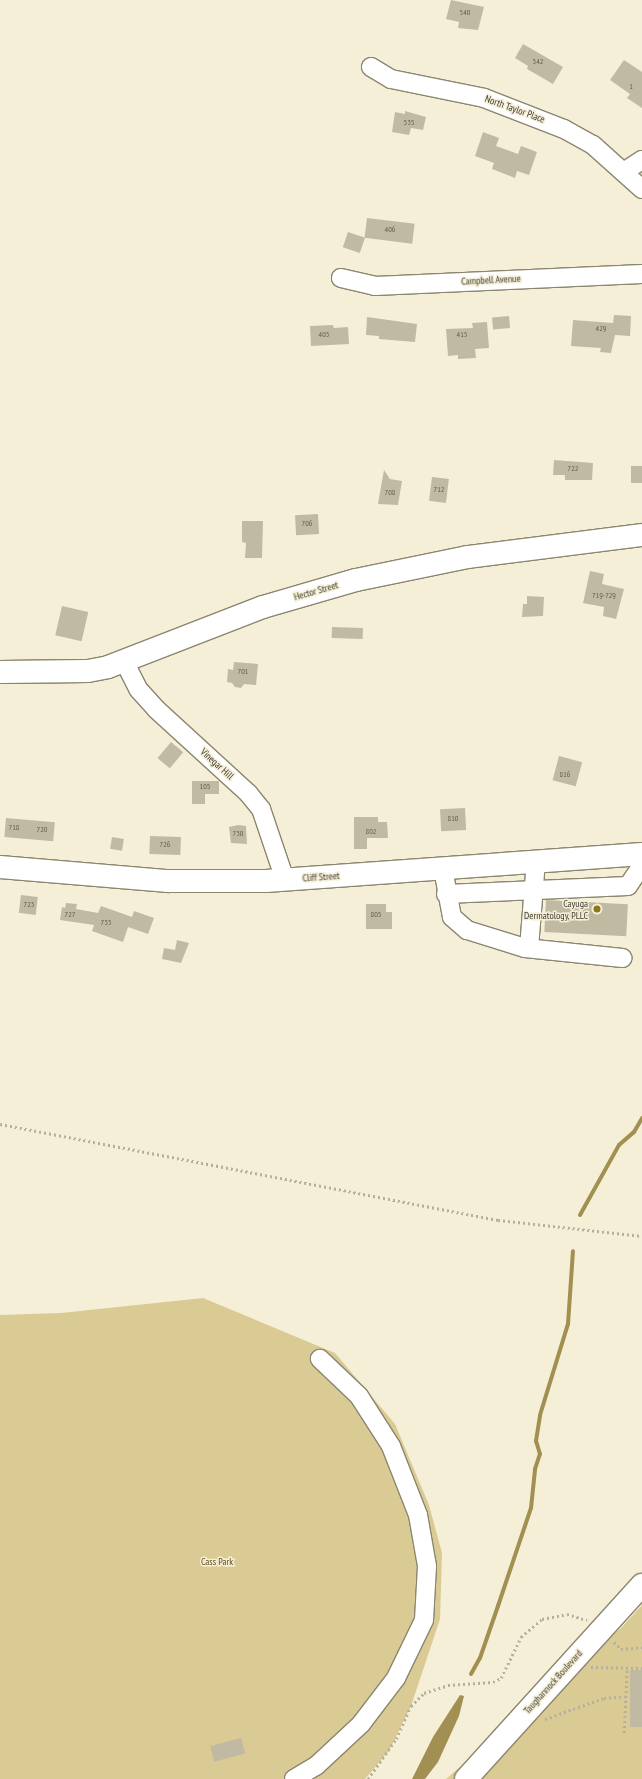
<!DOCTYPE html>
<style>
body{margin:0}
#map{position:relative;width:642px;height:1779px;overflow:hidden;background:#f6efd7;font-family:"PT Sans Narrow",sans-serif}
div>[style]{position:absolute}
.green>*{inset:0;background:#dacb94}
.water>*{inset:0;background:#a19051}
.stream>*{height:4px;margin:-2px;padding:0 2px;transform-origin:2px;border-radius:2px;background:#a19051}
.building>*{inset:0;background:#c1baa3;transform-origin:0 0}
.path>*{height:2.5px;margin-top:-1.25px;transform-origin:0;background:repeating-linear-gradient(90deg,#b5b09d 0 2px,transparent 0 5px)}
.roads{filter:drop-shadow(1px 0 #8c866f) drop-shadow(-1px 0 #8c866f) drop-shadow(0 1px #8c866f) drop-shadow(0 -1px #8c866f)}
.minor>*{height:18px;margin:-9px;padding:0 9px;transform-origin:9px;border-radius:9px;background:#fff}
.major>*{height:22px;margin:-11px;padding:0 11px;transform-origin:11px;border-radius:11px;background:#fff}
.dots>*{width:11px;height:11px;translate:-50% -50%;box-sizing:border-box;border:2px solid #f6efd7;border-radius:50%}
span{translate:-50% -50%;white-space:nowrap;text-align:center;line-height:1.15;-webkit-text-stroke:3px #f6efd7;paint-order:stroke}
.number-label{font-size:8px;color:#605c4f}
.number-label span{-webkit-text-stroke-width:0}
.street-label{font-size:10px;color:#3f3c33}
.poi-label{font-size:10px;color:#3f3c33}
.right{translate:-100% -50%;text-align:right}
.park-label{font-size:10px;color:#574918}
</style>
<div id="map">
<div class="green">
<i style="clip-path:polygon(203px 1298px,335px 1353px,395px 1424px,429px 1505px,442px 1553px,440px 1619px,411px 1706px,389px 1751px,365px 1779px,0 1779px,0 1315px,61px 1313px)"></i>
<i style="clip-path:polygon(642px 1605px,642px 1779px,446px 1779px,622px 1627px)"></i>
</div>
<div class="water">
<i style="clip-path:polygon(460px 1695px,464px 1696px,459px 1716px,438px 1762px,425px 1779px,412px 1779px,433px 1737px)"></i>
</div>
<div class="stream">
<i style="left:580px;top:1215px;width:80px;rotate:-60.9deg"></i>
<i style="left:619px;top:1145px;width:20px;rotate:-41deg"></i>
<i style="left:634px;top:1132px;width:16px;rotate:-60deg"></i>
<i style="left:471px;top:1674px;width:18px;rotate:-61deg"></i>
<i style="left:480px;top:1658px;width:55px;rotate:-70.9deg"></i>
<i style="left:498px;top:1606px;width:103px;rotate:-71.4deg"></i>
<i style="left:531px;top:1508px;width:39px;rotate:-84deg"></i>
<i style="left:535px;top:1469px;width:16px;rotate:-72deg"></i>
<i style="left:540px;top:1454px;width:14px;rotate:-107deg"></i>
<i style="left:536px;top:1441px;width:26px;rotate:-81deg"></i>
<i style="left:540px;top:1415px;width:95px;rotate:-72.9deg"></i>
<i style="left:568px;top:1324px;width:73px;rotate:-86.1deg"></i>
</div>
<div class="building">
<i style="clip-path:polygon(451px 0,484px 7px,478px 30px,458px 28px,459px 22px,446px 19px)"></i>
<i style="clip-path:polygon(523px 44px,563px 67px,553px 84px,527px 69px,528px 66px,515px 58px)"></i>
<i style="clip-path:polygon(624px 60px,642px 72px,642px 108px,627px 98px,630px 94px,610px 80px)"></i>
<i style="clip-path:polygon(405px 111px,426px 117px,423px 130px,411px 128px,409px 135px,392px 132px,395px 112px,405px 114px)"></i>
<i style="clip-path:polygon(483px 132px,499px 138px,496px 146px,518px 154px,521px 146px,537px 152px,529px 175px,517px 171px,515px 178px,492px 169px,494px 163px,475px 156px)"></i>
<i style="left:367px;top:218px;width:48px;height:20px;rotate:7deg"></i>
<i style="left:348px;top:232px;width:18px;height:16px;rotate:19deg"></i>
<i style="clip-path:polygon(614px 315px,631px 316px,630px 336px,615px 335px,611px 353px,600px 352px,601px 348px,571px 346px,573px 320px,613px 323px)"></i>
<i style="left:509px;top:316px;width:12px;height:17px;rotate:85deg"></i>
<i style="clip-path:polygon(367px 317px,417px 324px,415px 342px,379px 339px,379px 336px,366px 335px)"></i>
<i style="clip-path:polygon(487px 322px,489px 348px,475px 349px,476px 358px,458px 359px,458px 355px,448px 356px,446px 329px,473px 328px,472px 323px)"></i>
<i style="clip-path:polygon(333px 325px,334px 328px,348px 327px,349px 344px,311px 346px,310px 326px)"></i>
<i style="clip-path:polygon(554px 460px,593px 463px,592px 480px,565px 480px,565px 475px,553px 475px)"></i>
<i style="left:631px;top:466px;width:11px;height:17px"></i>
<i style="clip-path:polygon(384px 470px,390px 479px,402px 481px,398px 505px,378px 504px)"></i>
<i style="left:432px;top:477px;width:17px;height:24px;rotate:7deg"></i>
<i style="left:318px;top:514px;width:20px;height:23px;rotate:87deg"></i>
<i style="clip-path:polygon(242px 521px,263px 521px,262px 558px,245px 558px,246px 543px,242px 542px)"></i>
<i style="clip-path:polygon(590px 571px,604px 574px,602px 584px,624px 589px,616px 619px,603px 616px,604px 607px,583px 603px)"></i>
<i style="clip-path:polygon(527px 596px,544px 597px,543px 616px,522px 617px,523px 604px,527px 604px)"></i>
<i style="left:62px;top:606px;width:27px;height:30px;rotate:13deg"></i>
<i style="left:332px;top:627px;width:31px;height:11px;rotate:2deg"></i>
<i style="clip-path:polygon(234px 662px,258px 664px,256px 685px,244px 684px,241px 688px,235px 687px,232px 683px,227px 682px,228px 669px,233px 670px)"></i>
<i style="left:171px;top:742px;width:16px;height:21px;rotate:40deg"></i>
<i style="left:559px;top:756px;width:24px;height:25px;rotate:15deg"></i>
<i style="clip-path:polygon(192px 781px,219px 781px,219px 794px,205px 794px,205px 804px,192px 804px)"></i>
<i style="left:465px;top:808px;width:22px;height:25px;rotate:87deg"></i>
<i style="clip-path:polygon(354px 817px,378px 817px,378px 822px,387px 822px,388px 838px,367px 838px,367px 849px,354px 849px)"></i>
<i style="left:6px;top:818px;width:49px;height:19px;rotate:5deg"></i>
<i style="clip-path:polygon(238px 825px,246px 826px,247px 844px,231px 843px,229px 827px)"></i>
<i style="left:150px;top:836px;width:31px;height:18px;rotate:2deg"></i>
<i style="left:112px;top:837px;width:12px;height:12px;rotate:9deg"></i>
<i style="left:21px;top:895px;width:17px;height:18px;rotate:7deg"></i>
<i style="left:546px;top:900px;width:82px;height:32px;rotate:3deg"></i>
<i style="clip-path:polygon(66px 903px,77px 904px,76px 909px,98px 913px,101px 906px,132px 917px,134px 911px,154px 918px,148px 934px,128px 927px,123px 942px,92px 931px,94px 925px,60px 920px,62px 907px,65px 908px)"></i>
<i style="clip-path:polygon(366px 904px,386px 904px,386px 912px,392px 912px,392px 929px,366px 929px)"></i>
<i style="clip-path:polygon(177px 940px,189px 943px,181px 963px,162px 959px,164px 948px,175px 950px)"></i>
<i style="left:630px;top:1670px;width:12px;height:57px"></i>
<i style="left:241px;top:1738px;width:16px;height:32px;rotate:75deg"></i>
</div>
<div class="path">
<i style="left:0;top:1124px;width:507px;rotate:10.91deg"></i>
<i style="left:498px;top:1220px;width:145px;rotate:6.3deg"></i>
<i style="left:614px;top:1642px;width:10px;rotate:45deg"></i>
<i style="left:621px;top:1649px;width:21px;rotate:-5deg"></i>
<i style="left:591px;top:1667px;width:51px;rotate:1.1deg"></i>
<i style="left:545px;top:1719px;width:63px;rotate:-19.6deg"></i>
<i style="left:604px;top:1698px;width:21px;rotate:-5deg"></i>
<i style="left:624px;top:1733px;width:65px;rotate:-87.4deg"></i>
<i style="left:368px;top:1779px;width:49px;rotate:-55deg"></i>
<i style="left:396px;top:1739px;width:36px;rotate:-66deg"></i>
<i style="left:411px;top:1706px;width:18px;rotate:-45deg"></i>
<i style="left:424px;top:1693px;width:25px;rotate:-18deg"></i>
<i style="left:448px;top:1685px;width:45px;rotate:-3.8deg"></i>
<i style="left:493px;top:1682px;width:9px;rotate:-27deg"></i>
<i style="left:501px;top:1678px;width:46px;rotate:-64deg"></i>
<i style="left:521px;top:1637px;width:28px;rotate:-41deg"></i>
<i style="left:542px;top:1619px;width:25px;rotate:-11deg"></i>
<i style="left:567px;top:1614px;width:21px;rotate:17deg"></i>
</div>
<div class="roads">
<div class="minor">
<i style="left:371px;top:67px;width:23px;rotate:31deg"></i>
<i style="left:391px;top:79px;width:95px;rotate:11.5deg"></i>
<i style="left:484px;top:98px;width:86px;rotate:21.2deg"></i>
<i style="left:564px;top:129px;width:33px;rotate:29deg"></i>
<i style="left:593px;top:145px;width:66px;rotate:41.9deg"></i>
<i style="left:625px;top:171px;width:20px;rotate:-33deg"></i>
<i style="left:341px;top:278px;width:35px;rotate:13deg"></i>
<i style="left:375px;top:286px;width:267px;rotate:-2.6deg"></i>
<i style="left:125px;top:663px;width:30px;rotate:63deg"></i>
<i style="left:139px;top:690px;width:25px;rotate:48deg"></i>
<i style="left:156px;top:709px;width:125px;rotate:42.4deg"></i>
<i style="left:248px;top:793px;width:21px;rotate:51deg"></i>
<i style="left:261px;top:809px;width:75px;rotate:71.3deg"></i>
<i style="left:443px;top:869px;width:49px;rotate:79.4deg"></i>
<i style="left:452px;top:917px;width:20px;rotate:41deg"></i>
<i style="left:467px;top:930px;width:61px;rotate:17.2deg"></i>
<i style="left:525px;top:948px;width:98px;rotate:5.9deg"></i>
<i style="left:446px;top:894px;width:182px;rotate:-2.5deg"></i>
<i style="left:628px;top:886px;width:25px;rotate:-56deg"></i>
<i style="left:529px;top:948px;width:87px;rotate:-85.4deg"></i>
<i style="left:294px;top:1779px;width:26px;rotate:-31deg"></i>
<i style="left:316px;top:1766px;width:62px;rotate:-43deg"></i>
<i style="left:361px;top:1724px;width:58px;rotate:-52.7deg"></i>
<i style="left:396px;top:1678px;width:64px;rotate:-64.2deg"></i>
<i style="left:424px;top:1620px;width:54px;rotate:-86.8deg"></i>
<i style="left:427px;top:1566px;width:52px;rotate:-100deg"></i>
<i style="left:418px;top:1515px;width:74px;rotate:-111.4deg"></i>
<i style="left:391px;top:1446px;width:59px;rotate:-122.6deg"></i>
<i style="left:359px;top:1396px;width:54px;rotate:-136.5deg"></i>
</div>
<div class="major">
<i style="left:0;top:672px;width:88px;rotate:-0.7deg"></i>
<i style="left:88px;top:671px;width:20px;rotate:-11deg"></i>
<i style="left:108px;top:667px;width:166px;rotate:-21.2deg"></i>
<i style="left:263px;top:607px;width:97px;rotate:-16.2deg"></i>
<i style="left:356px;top:580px;width:114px;rotate:-11.6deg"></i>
<i style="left:468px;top:557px;width:175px;rotate:-7.2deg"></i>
<i style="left:0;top:867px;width:169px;rotate:4.8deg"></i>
<i style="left:168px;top:881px;width:98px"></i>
<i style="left:266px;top:881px;width:377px;rotate:-4.1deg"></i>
<i style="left:466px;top:1779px;width:262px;rotate:-47.8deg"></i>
</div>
</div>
<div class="dots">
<i style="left:597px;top:909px;background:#8d771b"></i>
</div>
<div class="number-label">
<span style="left:465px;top:13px">540</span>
<span style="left:538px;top:62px">542</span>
<span style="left:631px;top:87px">1</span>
<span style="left:409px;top:123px">535</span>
<span style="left:390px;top:230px">406</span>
<span style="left:601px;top:329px">429</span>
<span style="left:324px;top:335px">405</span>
<span style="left:462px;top:335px">415</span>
<span style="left:573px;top:469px">722</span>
<span style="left:439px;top:490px">712</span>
<span style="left:390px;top:493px">708</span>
<span style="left:307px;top:524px">706</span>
<span style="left:604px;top:596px">719-729</span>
<span style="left:243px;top:672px">701</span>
<span style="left:565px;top:775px">816</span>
<span style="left:205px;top:787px">105</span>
<span style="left:453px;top:819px">810</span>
<span style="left:14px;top:828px">718</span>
<span style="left:42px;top:830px">720</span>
<span style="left:371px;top:832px">802</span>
<span style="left:238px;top:834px">730</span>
<span style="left:165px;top:845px">726</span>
<span style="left:29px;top:905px">723</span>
<span style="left:70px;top:915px">727</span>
<span style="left:376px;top:915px">805</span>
<span style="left:106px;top:923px">733</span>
</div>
<div class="street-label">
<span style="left:515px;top:109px;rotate:20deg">North Taylor Place</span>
<span style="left:491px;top:280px;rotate:-3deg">Campbell Avenue</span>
<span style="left:316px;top:591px;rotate:-16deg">Hector Street</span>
<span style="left:217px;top:764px;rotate:42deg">Vinegar Hill</span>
<span style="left:321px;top:877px;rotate:-4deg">Cliff Street</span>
<span style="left:553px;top:1682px;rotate:-48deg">Taughannock Boulevard</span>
</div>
<div class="poi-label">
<span class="right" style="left:588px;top:909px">Cayuga<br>Dermatology, PLLC</span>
</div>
<div class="park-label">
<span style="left:217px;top:1562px">Cass Park</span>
</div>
</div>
